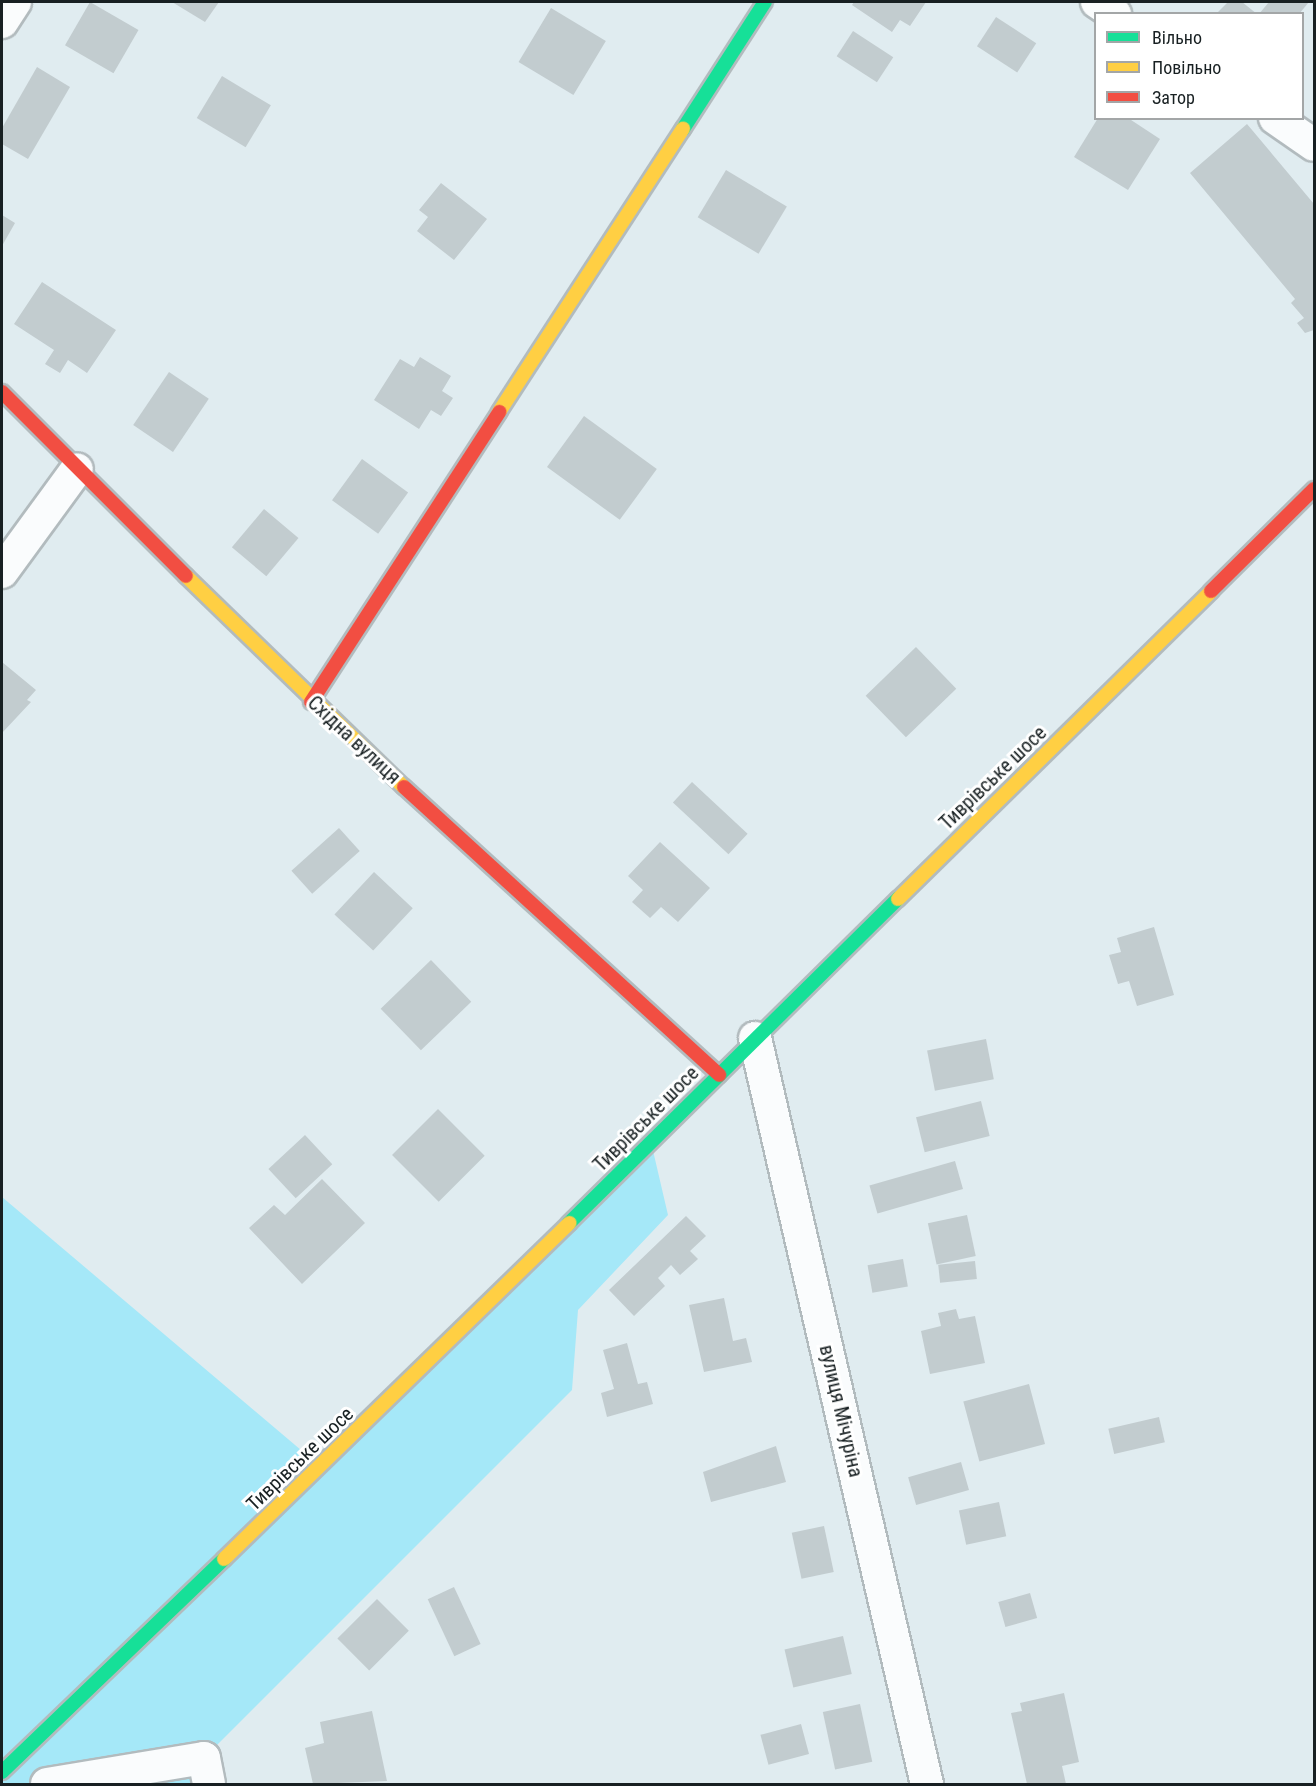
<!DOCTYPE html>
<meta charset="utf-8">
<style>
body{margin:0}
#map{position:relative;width:1316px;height:1786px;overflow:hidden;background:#e0ecf0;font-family:"Roboto Condensed",sans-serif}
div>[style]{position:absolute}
.green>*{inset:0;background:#a5e8f8}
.building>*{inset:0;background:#c2cccf;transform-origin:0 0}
.roads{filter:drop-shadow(2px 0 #b2bbbe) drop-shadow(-2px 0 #b2bbbe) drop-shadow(0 2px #b2bbbe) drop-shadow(0 -2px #b2bbbe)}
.street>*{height:32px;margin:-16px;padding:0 16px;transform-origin:16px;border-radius:16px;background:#fafcfd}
.fast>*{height:14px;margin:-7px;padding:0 7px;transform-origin:7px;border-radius:7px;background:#16e098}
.slow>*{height:14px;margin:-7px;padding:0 7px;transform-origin:7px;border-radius:7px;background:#ffcf43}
.jam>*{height:14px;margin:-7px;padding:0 7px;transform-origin:7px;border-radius:7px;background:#f24e42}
span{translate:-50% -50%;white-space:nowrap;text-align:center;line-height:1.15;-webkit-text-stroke:6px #fff;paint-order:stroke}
.street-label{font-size:20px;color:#182022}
.frame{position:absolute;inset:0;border:3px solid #182022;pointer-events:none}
.legend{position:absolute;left:1094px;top:12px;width:210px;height:108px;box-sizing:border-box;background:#fff;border:2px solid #a3a6a7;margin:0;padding:8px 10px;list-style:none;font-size:18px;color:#182022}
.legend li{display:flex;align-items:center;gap:12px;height:30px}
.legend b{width:30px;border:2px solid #a3a6a7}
</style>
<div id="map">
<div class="green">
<i style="clip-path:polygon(651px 1142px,668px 1215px,578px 1310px,572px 1390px,204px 1758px,209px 1784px,2px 1784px,2px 1197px,321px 1467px)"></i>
</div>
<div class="building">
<i style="left:90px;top:2px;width:56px;height:50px;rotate:30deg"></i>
<i style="clip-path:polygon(172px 2px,219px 2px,205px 22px)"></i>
<i style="clip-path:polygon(854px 2px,926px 2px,910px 26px,900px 20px,892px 32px,852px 5px)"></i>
<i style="clip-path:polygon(1228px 2px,1242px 2px,1257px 14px,1216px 14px)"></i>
<i style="clip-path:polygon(1269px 2px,1309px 2px,1299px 14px,1259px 14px)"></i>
<i style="left:551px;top:8px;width:64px;height:63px;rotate:31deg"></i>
<i style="left:996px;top:17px;width:48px;height:35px;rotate:33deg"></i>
<i style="left:853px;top:31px;width:48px;height:30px;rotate:33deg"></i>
<i style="clip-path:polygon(37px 67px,70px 87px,28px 159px,2px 144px,2px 128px)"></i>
<i style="left:222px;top:76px;width:57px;height:49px;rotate:31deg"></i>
<i style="clip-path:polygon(1098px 118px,1128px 118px,1160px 139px,1128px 190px,1074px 157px)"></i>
<i style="clip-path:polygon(1247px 124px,1314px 204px,1314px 330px,1305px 333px,1297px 323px,1304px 318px,1291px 303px,1295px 299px,1190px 173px)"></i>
<i style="left:726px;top:170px;width:71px;height:55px;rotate:31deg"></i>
<i style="clip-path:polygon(441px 183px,487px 219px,454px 260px,417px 231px,428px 217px,419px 210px)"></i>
<i style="clip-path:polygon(2px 215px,15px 223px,2px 246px)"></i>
<i style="clip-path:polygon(42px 282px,116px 330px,87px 373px,68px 360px,60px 373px,45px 364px,54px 350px,14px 324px)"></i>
<i style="clip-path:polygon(420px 357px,451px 376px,442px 391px,453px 398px,441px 416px,431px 410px,419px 429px,374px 400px,400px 359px,414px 367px)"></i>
<i style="left:169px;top:372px;width:48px;height:64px;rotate:34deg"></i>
<i style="left:584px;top:416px;width:90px;height:63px;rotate:36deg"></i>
<i style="left:362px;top:459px;width:57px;height:51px;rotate:36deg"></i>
<i style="left:264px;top:509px;width:45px;height:50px;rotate:40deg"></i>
<i style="left:916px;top:647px;width:58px;height:70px;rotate:46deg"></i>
<i style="clip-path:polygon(2px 662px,36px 690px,27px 700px,31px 702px,2px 733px)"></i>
<i style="left:692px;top:782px;width:76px;height:28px;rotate:43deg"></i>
<i style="left:339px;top:828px;width:31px;height:64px;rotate:48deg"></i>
<i style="clip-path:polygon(660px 842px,710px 888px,678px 922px,661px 907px,650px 918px,632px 902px,643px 890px,628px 876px)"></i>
<i style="left:374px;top:872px;width:53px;height:58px;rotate:43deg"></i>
<i style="clip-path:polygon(1154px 927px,1174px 995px,1137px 1006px,1129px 981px,1118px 984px,1109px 955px,1121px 952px,1117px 938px)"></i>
<i style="left:431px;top:960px;width:58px;height:70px;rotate:46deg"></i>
<i style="left:986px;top:1039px;width:41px;height:60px;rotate:79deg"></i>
<i style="left:981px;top:1101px;width:36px;height:67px;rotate:76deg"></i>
<i style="left:438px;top:1109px;width:66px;height:65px;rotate:45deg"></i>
<i style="left:305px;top:1135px;width:40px;height:50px;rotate:47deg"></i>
<i style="left:955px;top:1161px;width:29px;height:89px;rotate:74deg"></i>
<i style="clip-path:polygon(322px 1179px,365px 1223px,302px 1284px,249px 1228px,274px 1205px,285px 1215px)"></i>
<i style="left:967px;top:1215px;width:42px;height:40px;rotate:78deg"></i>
<i style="clip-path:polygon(686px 1216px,706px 1236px,690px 1251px,698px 1259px,680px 1275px,671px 1265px,658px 1278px,665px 1286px,634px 1316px,609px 1290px)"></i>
<i style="left:903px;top:1259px;width:28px;height:36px;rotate:80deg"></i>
<i style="left:975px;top:1261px;width:18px;height:37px;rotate:84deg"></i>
<i style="clip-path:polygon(724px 1298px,733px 1341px,746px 1338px,752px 1362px,704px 1372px,689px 1305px)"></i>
<i style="clip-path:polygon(956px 1309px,959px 1319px,975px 1316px,985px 1363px,930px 1374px,921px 1331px,941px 1326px,938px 1313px)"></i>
<i style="clip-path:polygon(627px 1343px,638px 1384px,647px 1382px,653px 1404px,607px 1417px,601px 1393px,614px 1389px,603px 1350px)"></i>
<i style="left:1029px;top:1384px;width:62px;height:68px;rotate:75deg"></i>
<i style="left:1159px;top:1417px;width:26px;height:52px;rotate:77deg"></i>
<i style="clip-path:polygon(776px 1446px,786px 1482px,711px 1502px,703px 1472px)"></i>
<i style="left:961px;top:1462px;width:29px;height:55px;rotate:74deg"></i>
<i style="left:999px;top:1502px;width:35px;height:41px;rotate:78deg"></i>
<i style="left:824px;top:1526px;width:47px;height:33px;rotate:78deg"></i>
<i style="left:454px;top:1587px;width:63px;height:29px;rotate:65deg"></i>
<i style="left:1030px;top:1593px;width:26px;height:33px;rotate:74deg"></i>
<i style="left:377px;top:1599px;width:45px;height:56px;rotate:45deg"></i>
<i style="left:843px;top:1636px;width:39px;height:60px;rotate:77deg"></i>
<i style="clip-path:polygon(1064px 1693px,1079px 1762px,1062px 1766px,1066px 1784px,1027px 1784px,1011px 1713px,1022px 1711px,1020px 1703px)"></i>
<i style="left:860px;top:1704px;width:59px;height:38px;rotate:78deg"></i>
<i style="clip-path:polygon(372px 1711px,387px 1781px,313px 1784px,305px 1748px,324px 1743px,320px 1722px)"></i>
<i style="left:801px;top:1724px;width:31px;height:42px;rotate:75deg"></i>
</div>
<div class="roads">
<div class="street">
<i style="left:1097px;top:2px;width:22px;rotate:34deg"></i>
<i style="left:2px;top:22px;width:24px;rotate:-57deg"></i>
<i style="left:1275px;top:118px;width:47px;rotate:34.7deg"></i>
<i style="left:2px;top:572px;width:127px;rotate:-53.9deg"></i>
<i style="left:755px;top:1038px;width:766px;rotate:77.02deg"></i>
<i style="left:47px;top:1784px;width:159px;rotate:-9.4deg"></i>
<i style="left:204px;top:1758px;width:26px;rotate:79deg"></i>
</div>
<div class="fast">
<i style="left:683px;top:129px;width:151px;rotate:-57.2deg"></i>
<i style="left:569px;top:1223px;width:462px;rotate:-44.6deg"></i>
<i style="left:2px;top:1772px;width:308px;rotate:-43.8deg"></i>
</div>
<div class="slow">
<i style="left:499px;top:412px;width:338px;rotate:-57deg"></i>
<i style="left:186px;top:576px;width:303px;rotate:44.1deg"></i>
<i style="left:898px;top:899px;width:439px;rotate:-44.5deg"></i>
<i style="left:224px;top:1559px;width:482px;rotate:-44.2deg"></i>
</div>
<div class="jam">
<i style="left:2px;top:392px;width:260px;rotate:45deg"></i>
<i style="left:1211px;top:591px;width:145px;rotate:-44.7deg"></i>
<i style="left:311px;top:702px;width:346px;rotate:-57deg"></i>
<i style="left:404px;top:787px;width:427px;rotate:42.4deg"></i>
</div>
</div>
<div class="street-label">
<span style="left:354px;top:740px;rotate:43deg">Східна вулиця</span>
<span style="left:993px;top:778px;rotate:-44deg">Тиврівське шосе</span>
<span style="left:646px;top:1119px;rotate:-45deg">Тиврівське шосе</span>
<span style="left:841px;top:1411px;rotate:77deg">вулиця Мічуріна</span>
<span style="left:300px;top:1459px;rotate:-44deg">Тиврівське шосе</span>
</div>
<div class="frame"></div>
<ul class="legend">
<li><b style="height:8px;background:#16e098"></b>Вільно</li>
<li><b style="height:8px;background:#ffcf43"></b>Повільно</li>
<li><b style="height:8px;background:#f24e42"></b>Затор</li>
</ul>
</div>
